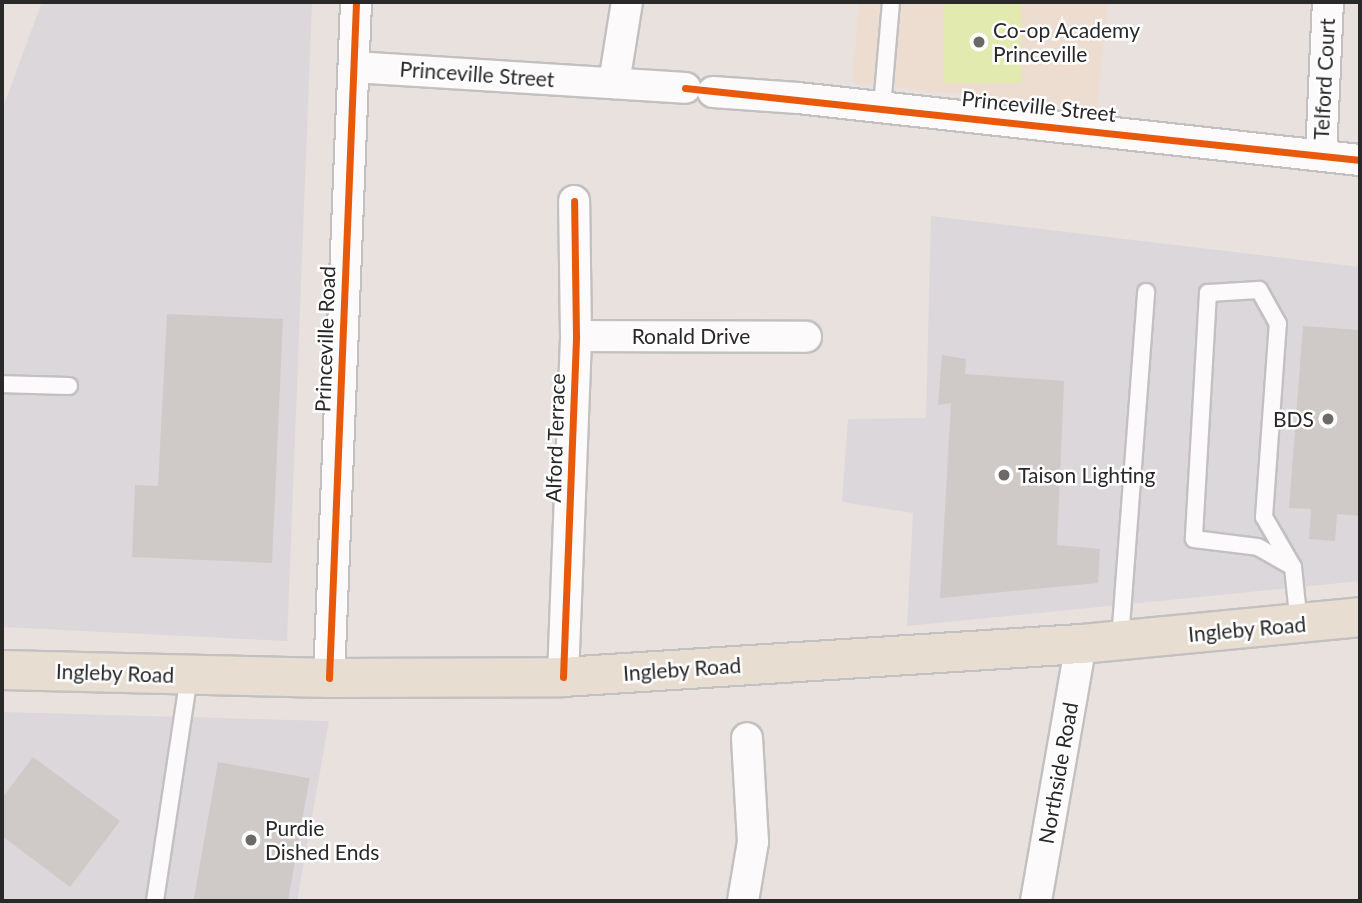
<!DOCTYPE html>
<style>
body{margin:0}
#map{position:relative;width:1362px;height:903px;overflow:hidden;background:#e9e1de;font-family:Lato,sans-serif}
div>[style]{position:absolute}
.industrial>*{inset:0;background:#dbd7db}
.education>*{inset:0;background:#edddd1}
.pitch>*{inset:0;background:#e2eab0;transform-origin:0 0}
.building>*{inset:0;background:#cfcac8;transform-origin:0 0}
.roads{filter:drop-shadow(2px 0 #c2c0c0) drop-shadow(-2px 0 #c2c0c0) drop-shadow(0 2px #c2c0c0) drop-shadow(0 -2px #c2c0c0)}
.service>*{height:16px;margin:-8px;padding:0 8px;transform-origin:8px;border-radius:8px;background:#fcfafa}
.minor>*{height:30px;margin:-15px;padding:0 15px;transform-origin:15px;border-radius:15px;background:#fcfafa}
.primary>*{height:38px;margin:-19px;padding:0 19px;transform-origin:19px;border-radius:19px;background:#e8ddd1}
.cycleway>*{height:7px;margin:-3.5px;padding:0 3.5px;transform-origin:3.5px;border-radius:3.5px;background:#e8590c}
.dots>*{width:19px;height:19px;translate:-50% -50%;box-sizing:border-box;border:4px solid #fff;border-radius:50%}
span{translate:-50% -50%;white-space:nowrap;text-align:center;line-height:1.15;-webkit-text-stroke:5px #fff;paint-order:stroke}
.poi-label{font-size:21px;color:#292929}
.left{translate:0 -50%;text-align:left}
.right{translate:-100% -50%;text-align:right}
.street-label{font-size:21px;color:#292929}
.frame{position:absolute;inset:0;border:4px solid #292929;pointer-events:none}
</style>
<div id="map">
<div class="industrial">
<i style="clip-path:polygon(42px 2px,312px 2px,287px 641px,2px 627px,2px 110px)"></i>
<i style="clip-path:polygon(931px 216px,1360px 267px,1360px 581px,907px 626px,913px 513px,842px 502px,848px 419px,926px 418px)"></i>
<i style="clip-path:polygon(2px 712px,329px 721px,297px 901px,2px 901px)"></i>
</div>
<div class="education">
<i style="clip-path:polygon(859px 2px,1108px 2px,1097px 108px,852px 83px)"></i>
</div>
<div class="pitch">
<i style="left:944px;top:2px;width:77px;height:81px"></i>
</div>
<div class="building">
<i style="clip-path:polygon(167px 314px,283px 319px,272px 563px,132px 557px,135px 485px,158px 486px)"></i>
<i style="clip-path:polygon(1303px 326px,1360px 330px,1360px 516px,1337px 514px,1335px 541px,1309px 539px,1311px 509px,1289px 508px)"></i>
<i style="clip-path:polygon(942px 355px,966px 359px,965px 374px,1064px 381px,1057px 545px,1100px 549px,1098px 583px,940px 598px,951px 403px,938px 405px)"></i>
<i style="clip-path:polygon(33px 757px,120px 821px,70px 887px,2px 836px,2px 798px)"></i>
<i style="left:218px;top:762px;width:93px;height:141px;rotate:10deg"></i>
</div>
<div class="roads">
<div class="service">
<i style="left:882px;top:107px;width:105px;rotate:-85.1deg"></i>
<i style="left:2px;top:384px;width:67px;rotate:1.7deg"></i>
<i style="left:1293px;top:567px;width:58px;rotate:-120.1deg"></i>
<i style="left:1264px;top:517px;width:194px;rotate:-85.9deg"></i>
<i style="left:1278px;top:324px;width:39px;rotate:-119deg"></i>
<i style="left:1259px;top:290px;width:51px;rotate:176.6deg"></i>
<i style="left:1208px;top:293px;width:246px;rotate:93.3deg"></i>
<i style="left:1194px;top:539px;width:64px;rotate:7.1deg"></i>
<i style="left:1258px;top:547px;width:40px;rotate:29.7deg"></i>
<i style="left:1293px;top:567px;width:58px;rotate:84.1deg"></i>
<i style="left:1120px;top:640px;width:349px;rotate:-85.7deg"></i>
<i style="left:155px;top:901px;width:228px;rotate:-81.4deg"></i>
</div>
<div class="minor">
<i style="left:354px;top:67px;width:332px;rotate:3.6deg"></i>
<i style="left:614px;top:83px;width:82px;rotate:-80.9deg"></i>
<i style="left:713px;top:92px;width:85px;rotate:4deg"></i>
<i style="left:798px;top:98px;width:565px;rotate:6.3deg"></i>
<i style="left:1321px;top:155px;width:152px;rotate:-87.4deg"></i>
<i style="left:576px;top:336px;width:230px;rotate:0.2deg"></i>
<i style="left:563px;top:677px;width:341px;rotate:-87.8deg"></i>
<i style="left:576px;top:336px;width:135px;rotate:-90.8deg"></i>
<i style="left:329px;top:678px;width:677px;rotate:-87.71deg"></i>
<i style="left:743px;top:901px;width:60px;rotate:-80.4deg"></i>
<i style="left:753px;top:842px;width:104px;rotate:-93.3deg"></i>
<i style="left:1036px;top:901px;width:261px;rotate:-80.1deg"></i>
</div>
<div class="primary">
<i style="left:2px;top:670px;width:327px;rotate:1.4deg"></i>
<i style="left:329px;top:678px;width:234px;rotate:-0.2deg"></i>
<i style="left:563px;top:677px;width:519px;rotate:-3.65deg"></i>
<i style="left:1081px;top:644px;width:280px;rotate:-5.5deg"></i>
</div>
</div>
<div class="cycleway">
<i style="left:685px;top:88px;width:679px;rotate:6.09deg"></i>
<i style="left:563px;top:677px;width:341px;rotate:-87.8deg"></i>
<i style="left:576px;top:336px;width:135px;rotate:-90.8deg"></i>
<i style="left:329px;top:678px;width:677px;rotate:-87.71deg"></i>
</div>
<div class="dots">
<i style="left:979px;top:42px;background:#6c6968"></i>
<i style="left:1328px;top:419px;background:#6c6968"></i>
<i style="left:1004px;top:475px;background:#6c6968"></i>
<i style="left:251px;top:840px;background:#6c6968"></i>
</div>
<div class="poi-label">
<span class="left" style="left:993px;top:42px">Co-op Academy<br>Princeville</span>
<span class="right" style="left:1314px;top:419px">BDS</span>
<span class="left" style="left:1018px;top:475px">Taison Lighting</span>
<span class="left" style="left:265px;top:840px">Purdie<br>Dished Ends</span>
</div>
<div class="street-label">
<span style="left:477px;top:74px;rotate:4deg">Princeville Street</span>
<span style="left:1324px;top:79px;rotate:-87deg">Telford Court</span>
<span style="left:1039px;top:106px;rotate:6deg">Princeville Street</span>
<span style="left:691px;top:336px">Ronald Drive</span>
<span style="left:325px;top:339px;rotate:-88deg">Princeville Road</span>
<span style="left:555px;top:438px;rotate:-88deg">Alford Terrace</span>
<span style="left:1247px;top:629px;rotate:-5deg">Ingleby Road</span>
<span style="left:682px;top:669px;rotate:-4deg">Ingleby Road</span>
<span style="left:115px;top:673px;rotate:2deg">Ingleby Road</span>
<span style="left:1058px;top:773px;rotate:-80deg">Northside Road</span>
</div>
<div class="frame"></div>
</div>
